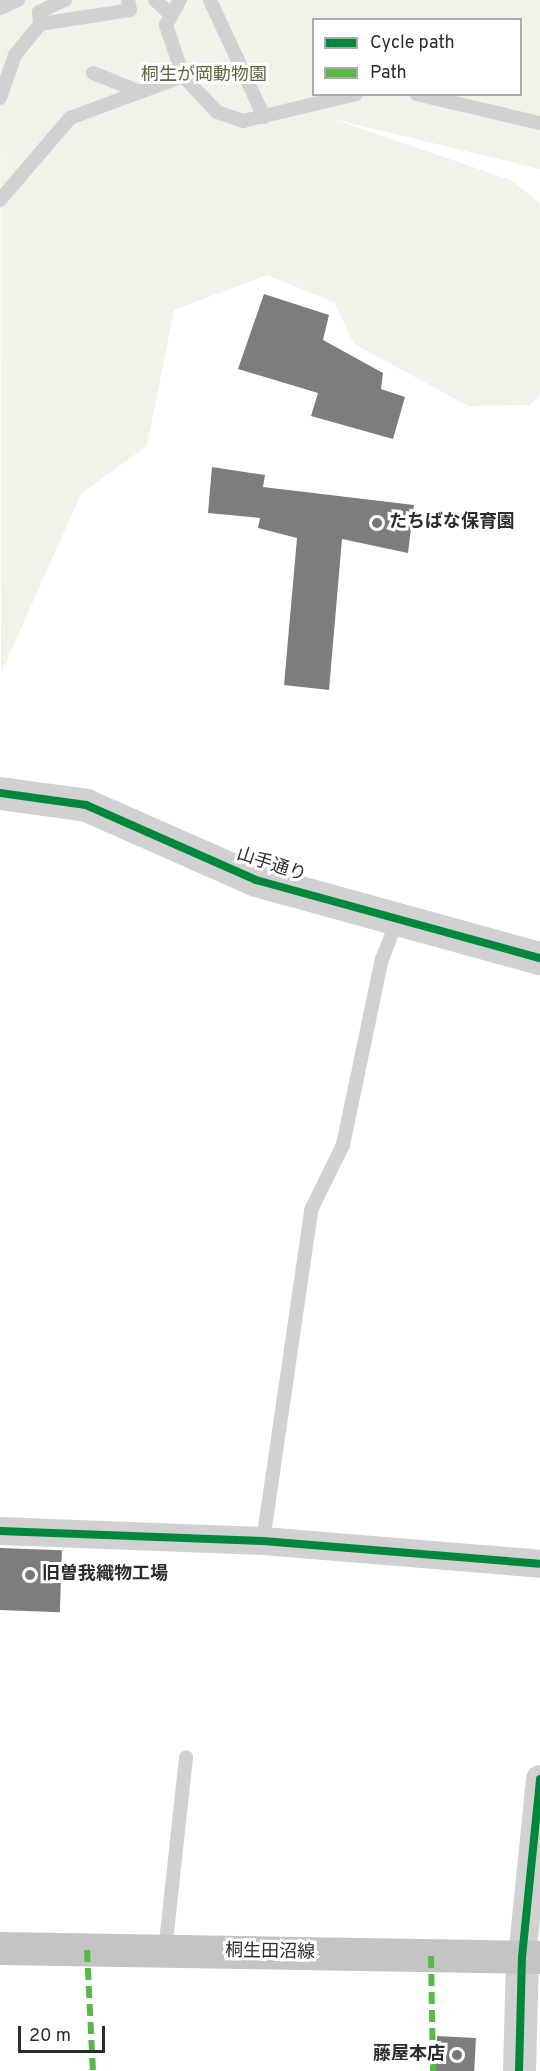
<!DOCTYPE html>
<meta charset="utf-8">
<style>
body{margin:0}
#map{position:relative;width:540px;height:2071px;overflow:hidden;background:#fff;font-family:Overpass,"Noto Sans JP",sans-serif}
div>[style]{position:absolute}
.green>*{inset:0;background:#f1f3ea}
.building>*{inset:0;background:#7d7d7d;transform-origin:0 0}
.service>*{height:14px;margin:-7px;padding:0 7px;transform-origin:7px;border-radius:7px;background:#d1d1d1}
.minor>*{height:28px;margin:-14px;padding:0 14px;transform-origin:14px;border-radius:14px;background:#d1d1d1}
.tertiary>*{height:33px;margin:-16.5px;padding:0 16.5px;transform-origin:16.5px;border-radius:16.5px;background:#d1d1d1}
.primary>*{height:33px;margin:-16.5px;padding:0 16.5px;transform-origin:16.5px;border-radius:16.5px;background:#c4c4c4}
.quiet>*{height:6px;margin-top:-3px;transform-origin:0;background:repeating-linear-gradient(90deg,#58b947 0 12px,transparent 0 18px)}
.cycleway>*{height:8px;margin:-4px;padding:0 4px;transform-origin:4px;border-radius:4px;background:#00873e}
.dots>*{width:16px;height:16px;translate:-50% -50%;box-sizing:border-box;border:3px solid #fff;border-radius:50%}
span{translate:-50% -50%;white-space:nowrap;text-align:center;line-height:1.15;-webkit-text-stroke:6px #fff;paint-order:stroke}
.park-label{font-size:18px;color:#5a673a}
.poi-label{font-size:18px;color:#2c2c2c;font-weight:700}
.left{translate:0 -50%;text-align:left}
.right{translate:-100% -50%;text-align:right}
.street-label{font-size:18px;color:#2c2c2c}
.legend{position:absolute;left:312px;top:18px;width:210px;height:78px;box-sizing:border-box;background:#fff;border:2px solid #ababab;margin:0;padding:8px 10px;list-style:none;font-size:18px;color:#2c2c2c}
.legend li{display:flex;align-items:center;gap:12px;height:30px}
.legend b{width:30px;border:2px solid #ababab}
.scale{position:absolute;left:18px;top:2026px;width:87px;height:27px;box-sizing:border-box;border:3px solid #2c2c2c;border-top:0;padding-left:8px;font-size:18px;line-height:21px;white-space:nowrap;color:#2c2c2c;-webkit-text-stroke:4px #fff;paint-order:stroke}
</style>
<div id="map">
<div class="green">
<i style="clip-path:polygon(evenodd,0 0,540px 0,540px 169px,333px 119px,511px 180px,540px 203px,540px 395px,530px 405px,468px 406px,354px 344px,334px 302px,267px 275px,174px 310px,147px 446px,81px 494px,1px 673px,0 0,314px 20px,520px 20px,520px 94px,314px 94px,314px 20px)"></i>
</div>
<div class="building">
<i style="clip-path:polygon(264px 294px,329px 315px,323px 340px,383px 373px,381px 389px,405px 397px,393px 439px,311px 416px,318px 393px,238px 369px)"></i>
<i style="clip-path:polygon(212px 467px,265px 475px,263px 487px,414px 505px,408px 553px,342px 539px,329px 690px,284px 685px,297px 538px,258px 528px,260px 518px,208px 513px)"></i>
<i style="left:0;top:1548px;width:62px;height:62px;rotate:2deg"></i>
<i style="left:437px;top:2036px;width:39px;height:35px;rotate:3deg"></i>
</div>
<div class="service">
<i style="left:155px;top:0;width:21px;rotate:43deg"></i>
<i style="left:210px;top:0;width:129px;rotate:65.2deg"></i>
<i style="left:0;top:8px;width:20px;rotate:-24deg"></i>
<i style="left:40px;top:24px;width:91px;rotate:-8.8deg"></i>
<i style="left:130px;top:10px;width:10px;rotate:-101deg"></i>
<i style="left:93px;top:73px;width:51px;rotate:22deg"></i>
<i style="left:183px;top:76px;width:50px;rotate:46.6deg"></i>
<i style="left:217px;top:112px;width:28px;rotate:19deg"></i>
<i style="left:243px;top:121px;width:116px;rotate:-13.4deg"></i>
<i style="left:416px;top:94px;width:127px;rotate:13.2deg"></i>
<i style="left:0;top:98px;width:46px;rotate:-70.8deg"></i>
<i style="left:15px;top:55px;width:40px;rotate:-51deg"></i>
<i style="left:40px;top:24px;width:12px;rotate:-95deg"></i>
<i style="left:39px;top:12px;width:29px;rotate:-25deg"></i>
<i style="left:0;top:200px;width:108px;rotate:-49.5deg"></i>
<i style="left:70px;top:118px;width:121px;rotate:-20.4deg"></i>
<i style="left:183px;top:76px;width:54px;rotate:-108.4deg"></i>
<i style="left:166px;top:25px;width:29px;rotate:-61deg"></i>
<i style="left:263px;top:1541px;width:334px;rotate:-81.7deg"></i>
<i style="left:311px;top:1210px;width:72px;rotate:-63.8deg"></i>
<i style="left:343px;top:1145px;width:190px;rotate:-78.2deg"></i>
<i style="left:382px;top:959px;width:43px;rotate:-68.2deg"></i>
<i style="left:165px;top:1951px;width:195px;rotate:-83.8deg"></i>
</div>
<div class="minor">
<i style="left:0;top:1531px;width:263px;rotate:2.2deg"></i>
<i style="left:263px;top:1541px;width:278px;rotate:4.7deg"></i>
<i style="left:522px;top:1957px;width:179px;rotate:-84.2deg"></i>
</div>
<div class="tertiary">
<i style="left:0;top:793px;width:87px;rotate:7.9deg"></i>
<i style="left:86px;top:805px;width:186px;rotate:23.8deg"></i>
<i style="left:256px;top:880px;width:295px;rotate:15.4deg"></i>
<i style="left:519px;top:2071px;width:114px;rotate:-88.5deg"></i>
</div>
<div class="primary">
<i style="left:0;top:1948px;width:540px;rotate:0.95deg"></i>
</div>
<div class="quiet">
<i style="left:87px;top:1950px;width:121px;rotate:87.2deg"></i>
<i style="left:431px;top:1956px;width:115px;rotate:89deg"></i>
</div>
<div class="cycleway">
<i style="left:0;top:793px;width:87px;rotate:7.9deg"></i>
<i style="left:86px;top:805px;width:186px;rotate:23.8deg"></i>
<i style="left:256px;top:880px;width:295px;rotate:15.4deg"></i>
<i style="left:0;top:1531px;width:263px;rotate:2.2deg"></i>
<i style="left:263px;top:1541px;width:278px;rotate:4.7deg"></i>
<i style="left:519px;top:2071px;width:114px;rotate:-88.5deg"></i>
<i style="left:522px;top:1957px;width:179px;rotate:-84.2deg"></i>
</div>
<div class="dots">
<i style="left:377px;top:523px;background:#767676"></i>
<i style="left:30px;top:1575px;background:#767676"></i>
<i style="left:457px;top:2055px;background:#767676"></i>
</div>
<div class="park-label">
<span style="left:204px;top:76px">桐生が岡動物園</span>
</div>
<div class="poi-label">
<span class="left" style="left:389px;top:523px">たちばな保育園</span>
<span class="left" style="left:42px;top:1575px">旧曽我織物工場</span>
<span class="right" style="left:445px;top:2055px">藤屋本店</span>
</div>
<div class="street-label">
<span style="left:271px;top:866px;rotate:18deg">山手通り</span>
<span style="left:270px;top:1953px;rotate:1deg">桐生田沼線</span>
</div>
<ul class="legend">
<li><b style="height:8px;background:#00873e"></b>Cycle path</li>
<li><b style="height:8px;background:#58b947"></b>Path</li>
</ul>
<div class="scale">20 m</div>
</div>
